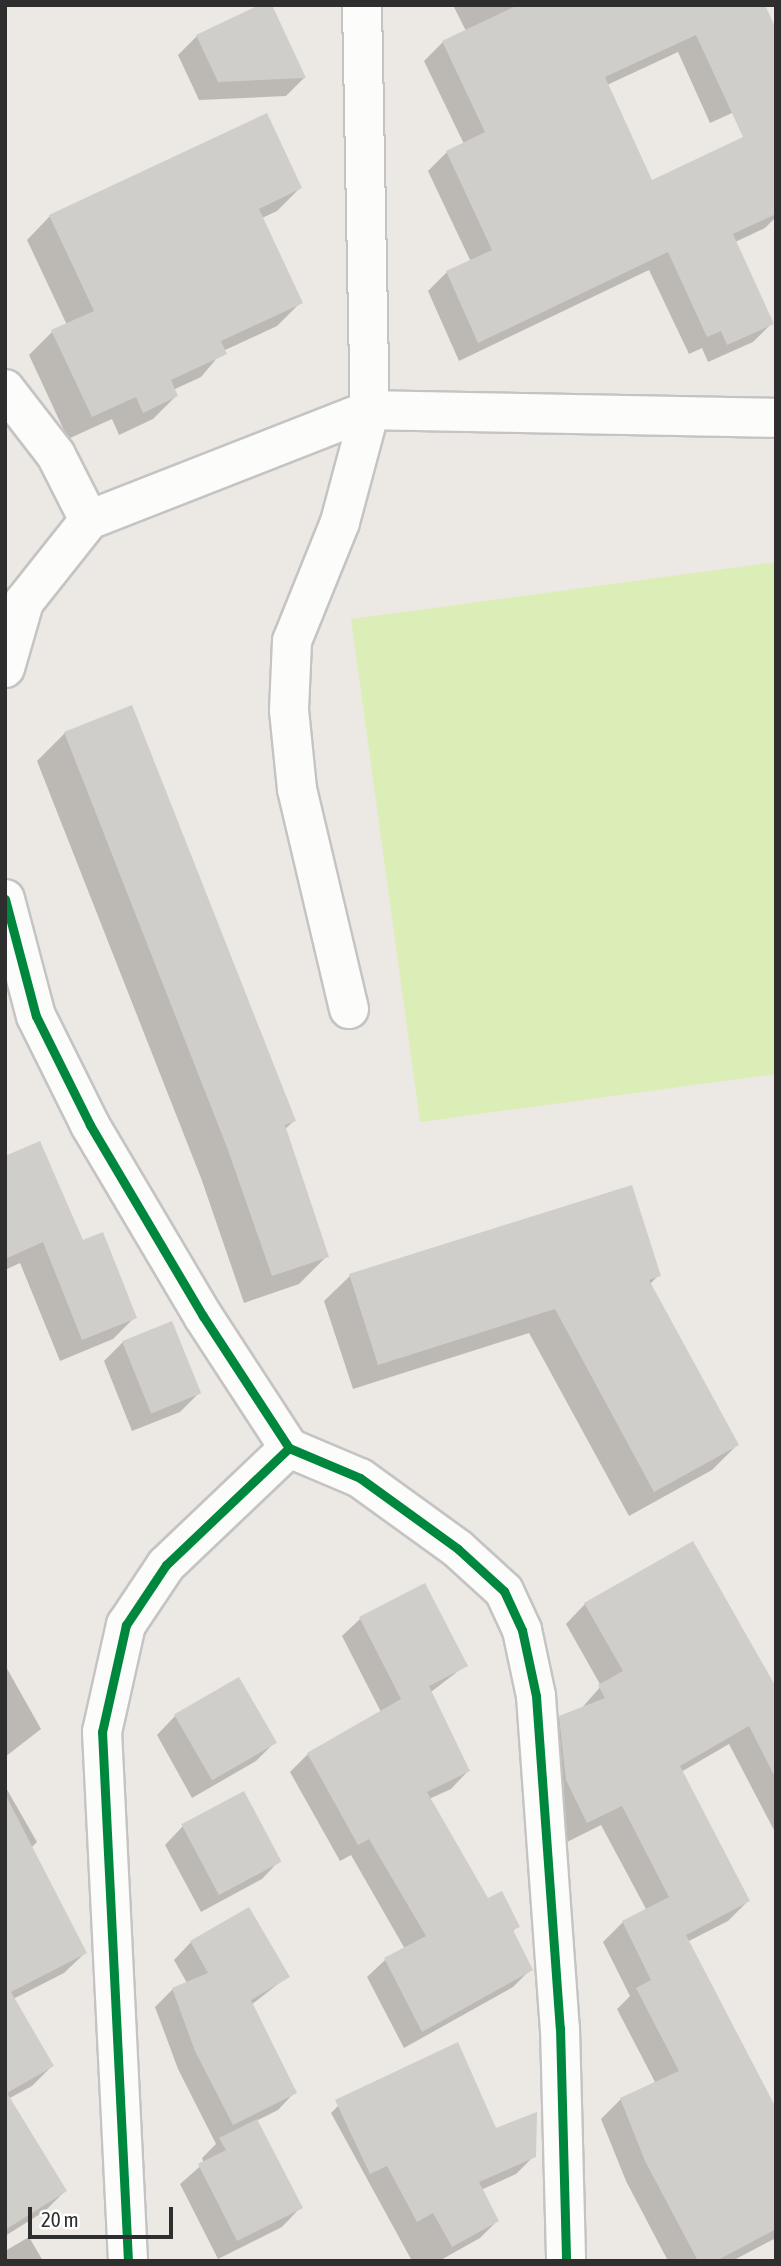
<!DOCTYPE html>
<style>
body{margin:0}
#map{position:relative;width:781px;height:2266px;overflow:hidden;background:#ece8e3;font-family:"Asap Condensed",sans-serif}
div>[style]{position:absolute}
.pitch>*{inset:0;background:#dceeb7}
.shadow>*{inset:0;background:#0003}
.building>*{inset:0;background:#d0ceca;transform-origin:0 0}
.roads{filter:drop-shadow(2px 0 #c5c4c4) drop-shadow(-2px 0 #c5c4c4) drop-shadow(0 2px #c5c4c4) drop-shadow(0 -2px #c5c4c4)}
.minor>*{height:38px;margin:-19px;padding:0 19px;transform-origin:19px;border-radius:19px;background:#fcfcfb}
.cycleway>*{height:9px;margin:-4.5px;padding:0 4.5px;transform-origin:4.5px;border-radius:4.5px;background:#00873e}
span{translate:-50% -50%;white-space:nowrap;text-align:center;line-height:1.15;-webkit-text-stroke:5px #fff;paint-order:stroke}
.frame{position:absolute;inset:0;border:7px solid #2e2e2e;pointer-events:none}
.scale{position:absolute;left:28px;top:2207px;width:145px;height:32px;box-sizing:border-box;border:4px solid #2e2e2e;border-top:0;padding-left:9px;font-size:21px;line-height:24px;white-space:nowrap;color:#2e2e2e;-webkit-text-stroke:5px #fff;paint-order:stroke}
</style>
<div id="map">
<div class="pitch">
<i style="clip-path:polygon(776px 562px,776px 1074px,420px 1122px,351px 619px)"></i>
</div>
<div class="shadow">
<i style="clip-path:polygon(453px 5px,763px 5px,776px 93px,710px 123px,678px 52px,607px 85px,651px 182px,776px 156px,776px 217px,765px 228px,735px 242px,772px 323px,753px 342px,708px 362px,702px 348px,689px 354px,649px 270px,459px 361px,428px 291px,447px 272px,471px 262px,428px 171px,447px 152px,464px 144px,424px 61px,443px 42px,466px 31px)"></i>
<i style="clip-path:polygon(197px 36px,304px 78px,286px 96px,199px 100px,178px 55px)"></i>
<i style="clip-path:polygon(300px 188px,277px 211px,262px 218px,301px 302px,277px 326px,223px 351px,201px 377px,173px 390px,176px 396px,153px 419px,119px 435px,112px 419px,68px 439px,29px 355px,52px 332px,67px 325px,27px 240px,50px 216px)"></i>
<i style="clip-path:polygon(65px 733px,294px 1121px,285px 1129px,327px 1256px,299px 1284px,244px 1303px,201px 1178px,37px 761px)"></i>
<i style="clip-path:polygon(5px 1158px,82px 1243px,135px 1317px,113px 1339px,60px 1361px,20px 1263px,5px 1270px)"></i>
<i style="clip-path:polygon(659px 1275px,649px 1285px,737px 1445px,712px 1470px,629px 1516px,529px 1333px,353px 1389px,324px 1301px,350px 1276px)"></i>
<i style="clip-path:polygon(171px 1323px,199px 1393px,180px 1412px,132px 1431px,104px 1361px,123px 1342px)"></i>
<i style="clip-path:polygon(424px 1585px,466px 1665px,431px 1692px,468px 1771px,451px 1789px,429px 1799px,487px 1901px,518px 1926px,512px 1932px,531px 1969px,513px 1987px,404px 2048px,367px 1977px,385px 1960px,405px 1949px,351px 1855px,340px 1861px,290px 1772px,308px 1754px,381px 1712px,342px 1636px,360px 1619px)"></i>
<i style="clip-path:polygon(585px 1604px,776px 1691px,776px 1834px,729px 1744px,681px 1772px,748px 1901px,728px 1921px,687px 1942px,772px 2105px,776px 2104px,776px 2238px,732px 2261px,668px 2261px,626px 2181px,601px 2119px,621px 2099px,655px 2082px,617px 2009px,630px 1996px,603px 1942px,623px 1922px,646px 1909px,601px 1825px,567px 1842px,547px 1800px,540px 1737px,560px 1717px,581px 1709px,601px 1686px,566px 1624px)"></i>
<i style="clip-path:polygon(5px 1665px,41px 1729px,5px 1757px)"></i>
<i style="clip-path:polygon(175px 1716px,275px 1742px,256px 1761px,192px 1798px,157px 1735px)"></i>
<i style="clip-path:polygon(5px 1786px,37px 1842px,31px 1848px,85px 1953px,64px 1973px,13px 1999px,52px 2066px,32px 2086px,8px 2099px,65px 2191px,45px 2211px,5px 2236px)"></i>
<i style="clip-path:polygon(183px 1826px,280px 1860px,262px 1879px,201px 1912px,165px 1845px)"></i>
<i style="clip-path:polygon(191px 1942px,287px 1977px,251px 2005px,295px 2092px,278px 2110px,256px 2121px,300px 2208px,282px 2227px,218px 2259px,180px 2184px,204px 2163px,202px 2158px,216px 2144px,178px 2069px,155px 2007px,173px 1989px,187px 1983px,174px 1960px)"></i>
<i style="clip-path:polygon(349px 2095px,534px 2156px,516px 2174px,481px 2190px,497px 2221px,480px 2238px,439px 2261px,412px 2261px,331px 2113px)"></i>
<i style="clip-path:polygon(29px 2237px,43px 2261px,5px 2261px,5px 2251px)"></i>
</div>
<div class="building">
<i style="clip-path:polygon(259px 5px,272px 5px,306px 78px,218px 82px,196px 35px)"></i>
<i style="clip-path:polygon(evenodd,518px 5px,765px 5px,776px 29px,776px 214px,733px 234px,774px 324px,727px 345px,721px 331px,707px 337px,668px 252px,478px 343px,446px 271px,492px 250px,446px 151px,485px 132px,442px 41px,518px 5px,696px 35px,743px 137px,652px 180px,605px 77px,696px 35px)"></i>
<i style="clip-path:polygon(267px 113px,302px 188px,259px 209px,303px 303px,221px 341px,227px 354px,171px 380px,178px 396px,143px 413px,136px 397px,92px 417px,51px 330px,94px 311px,49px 215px)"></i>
<i style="clip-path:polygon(132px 705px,296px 1121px,285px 1125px,329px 1257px,272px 1276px,228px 1150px,64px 732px)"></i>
<i style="clip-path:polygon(40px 1141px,83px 1240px,103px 1232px,137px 1318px,82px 1340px,43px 1242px,5px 1259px,5px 1156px)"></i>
<i style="clip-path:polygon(632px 1185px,661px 1276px,649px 1280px,739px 1445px,654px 1492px,555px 1309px,378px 1365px,349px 1274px)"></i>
<i style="left:172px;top:1321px;width:78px;height:54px;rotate:68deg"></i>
<i style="clip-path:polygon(693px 1541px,776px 1687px,776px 1779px,749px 1726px,680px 1766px,750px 1901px,686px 1935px,776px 2108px,776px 2229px,716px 2261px,698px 2261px,645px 2161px,620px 2098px,679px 2071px,636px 1988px,651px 1980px,622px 1921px,669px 1897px,622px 1806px,587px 1823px,566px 1780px,559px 1716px,605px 1698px,598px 1685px,623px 1671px,584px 1603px)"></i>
<i style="clip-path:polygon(425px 1583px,468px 1666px,429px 1686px,470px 1771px,427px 1792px,488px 1898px,502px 1891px,520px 1927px,513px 1930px,533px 1970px,422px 2032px,384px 1958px,426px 1936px,369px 1839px,358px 1845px,307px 1753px,401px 1699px,359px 1617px)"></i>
<i style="left:239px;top:1677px;width:76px;height:75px;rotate:60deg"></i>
<i style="left:244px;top:1791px;width:80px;height:71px;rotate:62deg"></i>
<i style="clip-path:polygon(5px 1794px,87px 1953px,11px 1992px,54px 2066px,7px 2093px,67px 2191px,5px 2230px)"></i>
<i style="clip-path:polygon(249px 1907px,290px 1977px,251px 2000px,297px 2093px,233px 2125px,195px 2051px,172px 1988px,208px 1973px,190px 1941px)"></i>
<i style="clip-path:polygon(458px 2042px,496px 2128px,537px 2112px,536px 2157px,479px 2182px,499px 2221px,452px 2247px,433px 2213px,417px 2222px,387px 2166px,370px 2174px,335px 2100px)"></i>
<i style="clip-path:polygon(257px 2119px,303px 2208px,237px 2241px,198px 2164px,226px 2150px,219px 2138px)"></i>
</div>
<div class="roads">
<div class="minor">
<i style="left:362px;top:5px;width:405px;rotate:88.9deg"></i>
<i style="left:370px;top:410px;width:406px;rotate:1.1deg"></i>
<i style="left:5px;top:389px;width:83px;rotate:52.3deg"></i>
<i style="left:56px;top:455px;width:73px;rotate:63.1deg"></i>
<i style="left:5px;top:668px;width:69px;rotate:-73.9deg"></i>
<i style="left:24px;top:602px;width:105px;rotate:-51.6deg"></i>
<i style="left:89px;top:520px;width:302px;rotate:-21.4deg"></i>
<i style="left:5px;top:899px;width:121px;rotate:75.2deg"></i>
<i style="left:36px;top:1016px;width:122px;rotate:63.6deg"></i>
<i style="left:90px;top:1125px;width:222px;rotate:59.4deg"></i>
<i style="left:203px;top:1316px;width:158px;rotate:56.9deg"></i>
<i style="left:289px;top:1448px;width:77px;rotate:22.9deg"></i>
<i style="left:360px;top:1478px;width:121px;rotate:35.9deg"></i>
<i style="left:458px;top:1549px;width:62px;rotate:42.4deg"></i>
<i style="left:504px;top:1591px;width:43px;rotate:65.2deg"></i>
<i style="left:522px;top:1630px;width:67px;rotate:78deg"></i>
<i style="left:536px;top:1696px;width:333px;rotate:85.9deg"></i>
<i style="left:560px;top:2028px;width:233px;rotate:88.5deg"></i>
<i style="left:349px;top:1009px;width:226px;rotate:-103.3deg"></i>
<i style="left:297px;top:789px;width:79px;rotate:-95.8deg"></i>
<i style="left:289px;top:710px;width:69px;rotate:-87.5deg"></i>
<i style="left:292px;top:641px;width:128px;rotate:-68deg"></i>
<i style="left:340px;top:522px;width:116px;rotate:-75deg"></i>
<i style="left:128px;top:2261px;width:530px;rotate:-92.81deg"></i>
<i style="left:102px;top:1732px;width:110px;rotate:-77.4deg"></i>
<i style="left:126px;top:1625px;width:72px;rotate:-56.3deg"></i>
<i style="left:166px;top:1565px;width:170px;rotate:-43.6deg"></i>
</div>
</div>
<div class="cycleway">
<i style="left:5px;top:899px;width:121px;rotate:75.2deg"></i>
<i style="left:36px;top:1016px;width:122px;rotate:63.6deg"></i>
<i style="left:90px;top:1125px;width:222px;rotate:59.4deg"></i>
<i style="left:203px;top:1316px;width:158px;rotate:56.9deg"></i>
<i style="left:289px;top:1448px;width:77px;rotate:22.9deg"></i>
<i style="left:360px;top:1478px;width:121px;rotate:35.9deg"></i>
<i style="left:458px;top:1549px;width:62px;rotate:42.4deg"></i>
<i style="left:504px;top:1591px;width:43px;rotate:65.2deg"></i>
<i style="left:522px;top:1630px;width:67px;rotate:78deg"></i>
<i style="left:536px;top:1696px;width:333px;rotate:85.9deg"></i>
<i style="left:560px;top:2028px;width:233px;rotate:88.5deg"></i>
<i style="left:128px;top:2261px;width:530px;rotate:-92.81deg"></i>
<i style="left:102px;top:1732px;width:110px;rotate:-77.4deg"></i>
<i style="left:126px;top:1625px;width:72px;rotate:-56.3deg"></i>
<i style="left:166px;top:1565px;width:170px;rotate:-43.6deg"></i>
</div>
<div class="frame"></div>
<div class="scale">20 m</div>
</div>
